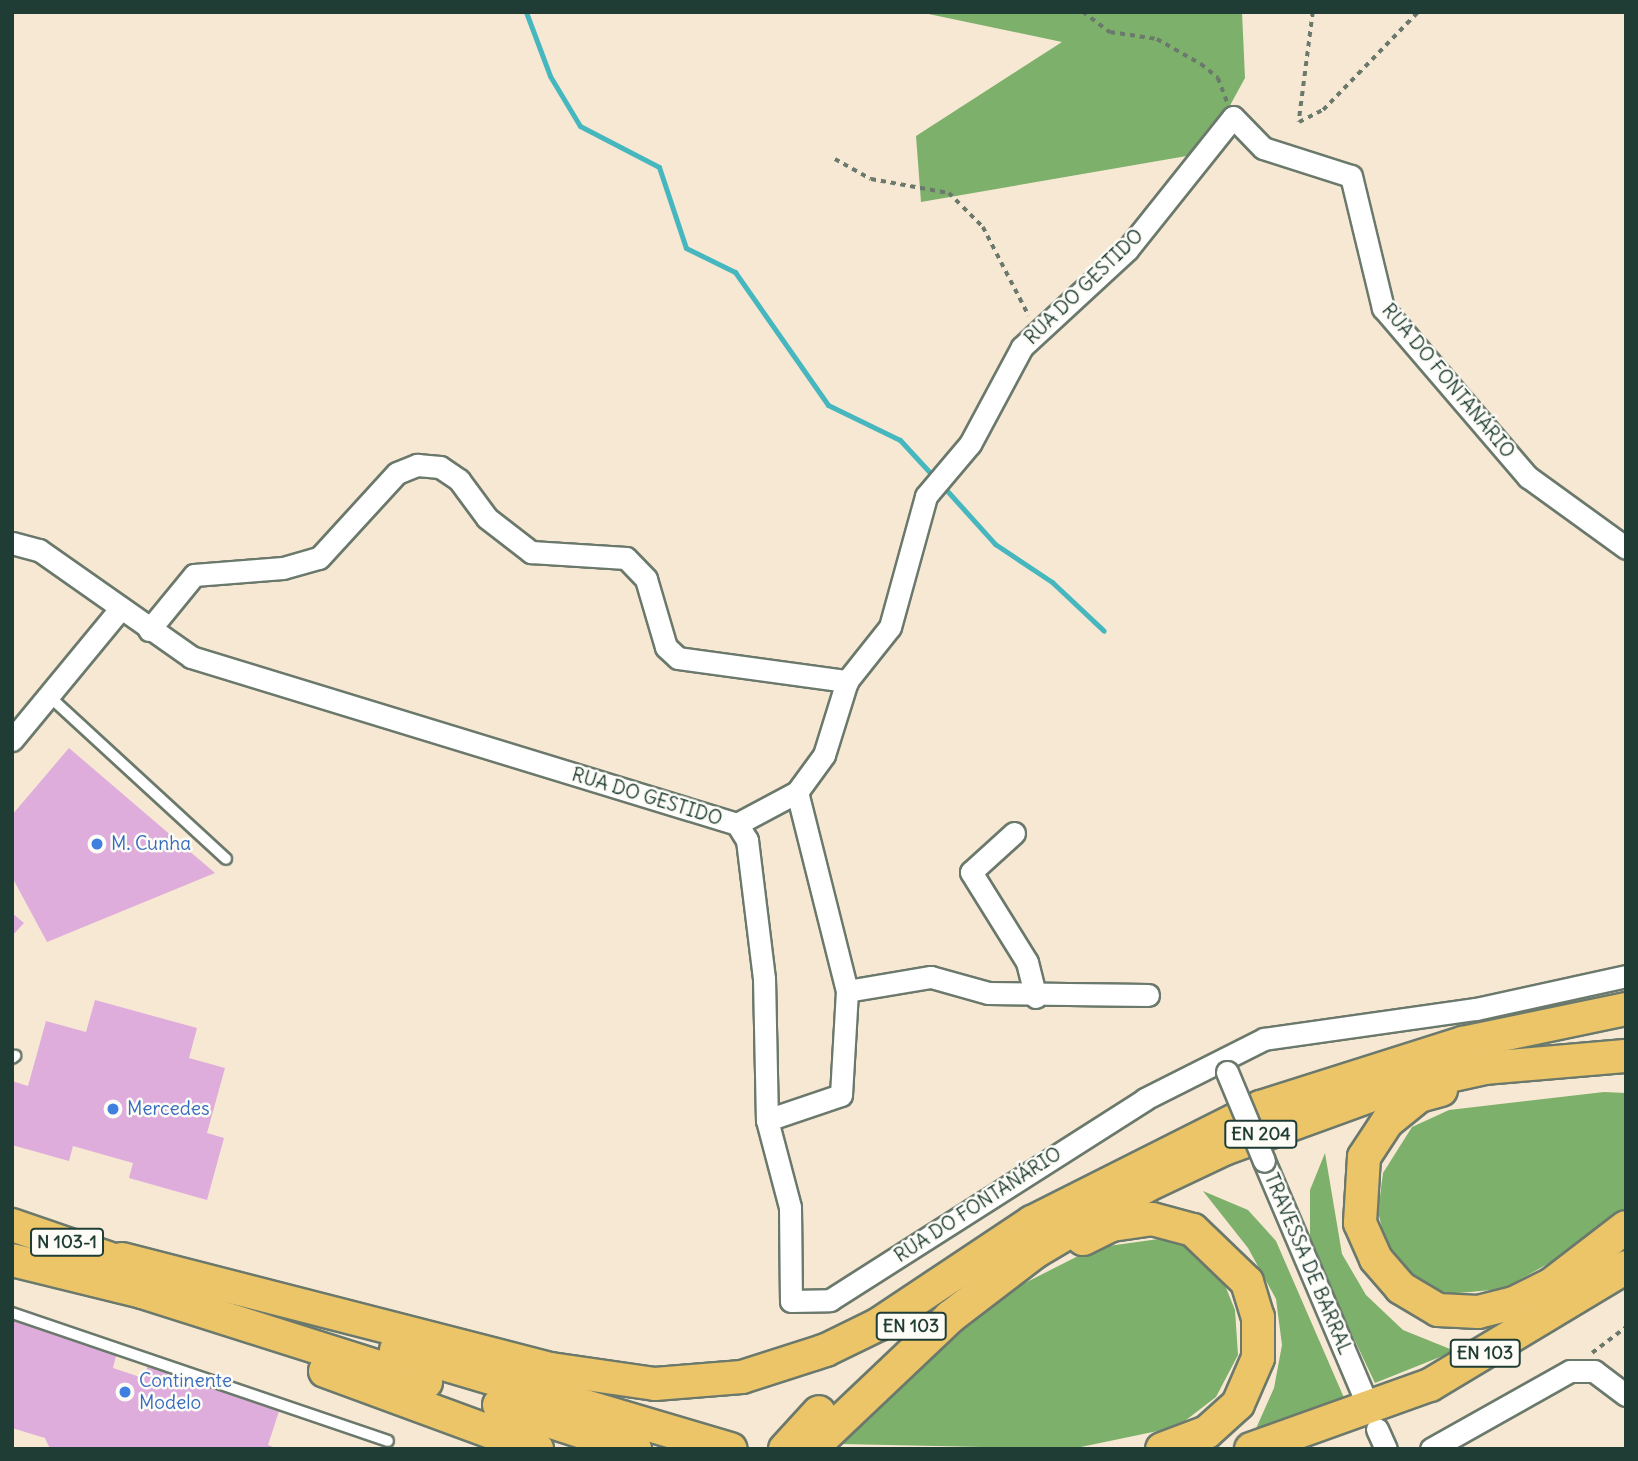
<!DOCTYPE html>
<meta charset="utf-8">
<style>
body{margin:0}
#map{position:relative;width:1638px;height:1461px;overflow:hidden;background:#f7e8d3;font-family:Delius,sans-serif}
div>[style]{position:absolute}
.forest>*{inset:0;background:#7db06b}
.stream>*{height:5px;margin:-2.5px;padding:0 2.5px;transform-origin:2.5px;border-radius:2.5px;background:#47b7bf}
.building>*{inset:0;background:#deaddc}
.path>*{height:3.5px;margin-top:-1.75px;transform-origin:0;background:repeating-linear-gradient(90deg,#6b796c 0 5px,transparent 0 10px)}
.roads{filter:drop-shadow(2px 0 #6b796c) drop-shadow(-2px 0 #6b796c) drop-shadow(0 2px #6b796c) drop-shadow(0 -2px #6b796c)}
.service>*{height:10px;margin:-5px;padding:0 5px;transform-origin:5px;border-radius:5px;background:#fff}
.minor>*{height:21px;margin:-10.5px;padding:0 10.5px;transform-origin:10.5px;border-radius:10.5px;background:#fff}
.primary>*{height:32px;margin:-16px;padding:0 16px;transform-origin:16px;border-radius:16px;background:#edc569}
.bridges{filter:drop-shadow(2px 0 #6b796c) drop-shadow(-2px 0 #6b796c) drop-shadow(0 2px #6b796c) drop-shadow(0 -2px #6b796c)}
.minor-bridge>*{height:21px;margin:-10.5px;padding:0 10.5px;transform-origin:10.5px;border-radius:10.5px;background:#fff}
.dots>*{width:19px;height:19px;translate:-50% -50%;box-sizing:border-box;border:4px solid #fdfcf7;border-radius:50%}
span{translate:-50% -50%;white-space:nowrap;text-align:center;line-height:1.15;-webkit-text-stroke:5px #fdfcf7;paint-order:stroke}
.shield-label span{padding:2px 5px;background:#fdfcf7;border:2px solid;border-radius:5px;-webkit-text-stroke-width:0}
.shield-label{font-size:18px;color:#1f3d34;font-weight:700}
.street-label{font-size:19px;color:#1f3d34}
.shop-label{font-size:19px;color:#366cbe}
.left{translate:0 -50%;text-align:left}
.frame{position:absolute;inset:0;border:14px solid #1f3d34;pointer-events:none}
</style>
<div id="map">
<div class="forest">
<i style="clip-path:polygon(919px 12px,1242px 12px,1245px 78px,1204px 153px,921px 202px,916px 136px,1062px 42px)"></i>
<i style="clip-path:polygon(1604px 1092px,1626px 1093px,1626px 1207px,1592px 1239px,1503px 1289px,1448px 1294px,1410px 1276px,1388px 1252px,1378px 1212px,1383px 1173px,1412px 1127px,1449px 1110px)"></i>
<i style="clip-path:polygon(1325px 1153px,1342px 1254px,1366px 1295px,1403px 1330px,1455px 1351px,1375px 1383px,1310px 1246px,1310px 1190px)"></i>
<i style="clip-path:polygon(1203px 1191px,1248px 1210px,1276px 1241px,1345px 1400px,1254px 1433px,1274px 1388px,1282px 1345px,1276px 1299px,1248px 1248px)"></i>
<i style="clip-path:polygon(1173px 1237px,1199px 1251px,1222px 1278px,1235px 1310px,1238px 1355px,1216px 1397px,1177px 1427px,1071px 1449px,842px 1444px,909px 1367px,997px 1297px,1094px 1248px)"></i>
</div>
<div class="stream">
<i style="left:526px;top:12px;width:68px;rotate:69.4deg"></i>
<i style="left:550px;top:76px;width:58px;rotate:59deg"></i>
<i style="left:580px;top:126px;width:89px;rotate:27.4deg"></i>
<i style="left:659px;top:167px;width:85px;rotate:71.6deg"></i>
<i style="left:686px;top:248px;width:55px;rotate:26.1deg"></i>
<i style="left:735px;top:272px;width:162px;rotate:55deg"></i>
<i style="left:828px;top:405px;width:80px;rotate:25.9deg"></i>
<i style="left:900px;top:440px;width:50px;rotate:47.4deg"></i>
<i style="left:941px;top:484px;width:81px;rotate:48deg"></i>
<i style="left:995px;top:544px;width:69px;rotate:33.7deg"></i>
<i style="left:1052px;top:582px;width:71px;rotate:43.3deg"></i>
</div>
<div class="building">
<i style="clip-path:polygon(69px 748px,215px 873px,47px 942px,12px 877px,12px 815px)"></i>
<i style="clip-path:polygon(12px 913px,24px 923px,12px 936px)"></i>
<i style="clip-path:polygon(95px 1000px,197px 1028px,189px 1058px,225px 1068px,207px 1133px,224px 1138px,207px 1200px,129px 1178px,133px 1163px,73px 1146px,69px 1161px,12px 1145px,12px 1081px,28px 1086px,46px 1021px,86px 1032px)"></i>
<i style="clip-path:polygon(12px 1314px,117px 1352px,113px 1368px,143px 1378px,149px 1363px,281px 1405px,268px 1445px,278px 1449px,50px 1449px,45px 1438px,12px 1428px)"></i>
</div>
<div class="path">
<i style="left:1083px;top:12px;width:34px;rotate:37deg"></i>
<i style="left:1110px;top:32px;width:48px;rotate:8.5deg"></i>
<i style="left:1157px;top:39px;width:51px;rotate:29.6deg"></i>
<i style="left:1201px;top:64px;width:22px;rotate:39deg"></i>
<i style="left:1218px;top:78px;width:26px;rotate:69deg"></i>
<i style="left:1313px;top:12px;width:111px;rotate:97.3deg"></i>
<i style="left:1299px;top:122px;width:27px;rotate:-27deg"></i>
<i style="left:1323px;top:110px;width:136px;rotate:-45.9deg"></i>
<i style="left:835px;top:159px;width:41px;rotate:29.1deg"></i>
<i style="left:871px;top:179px;width:79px;rotate:10.2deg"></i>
<i style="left:949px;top:193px;width:48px;rotate:45deg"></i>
<i style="left:983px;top:227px;width:100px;rotate:62.7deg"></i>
<i style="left:1592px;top:1353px;width:43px;rotate:-37.4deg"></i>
</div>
<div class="roads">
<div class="service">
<i style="left:50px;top:697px;width:239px;rotate:42.6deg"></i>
<i style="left:12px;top:1058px;width:4px;rotate:-34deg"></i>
<i style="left:12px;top:1313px;width:397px;rotate:18.8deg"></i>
</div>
<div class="minor">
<i style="left:12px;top:543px;width:28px;rotate:15deg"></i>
<i style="left:39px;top:550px;width:186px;rotate:35.1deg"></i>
<i style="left:191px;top:657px;width:571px;rotate:17.01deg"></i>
<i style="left:737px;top:824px;width:68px;rotate:-28.1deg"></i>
<i style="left:797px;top:792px;width:46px;rotate:-53.9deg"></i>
<i style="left:824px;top:755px;width:77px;rotate:-72.7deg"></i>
<i style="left:847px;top:681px;width:69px;rotate:-51.5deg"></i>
<i style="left:890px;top:627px;width:136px;rotate:-74.6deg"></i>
<i style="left:926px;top:496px;width:68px;rotate:-49.8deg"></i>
<i style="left:970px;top:444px;width:110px;rotate:-61.8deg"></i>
<i style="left:1022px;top:347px;width:143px;rotate:-42.7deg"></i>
<i style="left:1127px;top:250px;width:170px;rotate:-51.4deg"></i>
<i style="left:1233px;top:117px;width:43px;rotate:45.9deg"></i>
<i style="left:1263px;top:148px;width:92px;rotate:17.7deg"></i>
<i style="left:1351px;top:176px;width:136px;rotate:76.4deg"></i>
<i style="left:1383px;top:308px;width:223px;rotate:49.4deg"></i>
<i style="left:1528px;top:477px;width:121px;rotate:35.9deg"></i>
<i style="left:149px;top:630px;width:71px;rotate:-50.7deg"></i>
<i style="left:194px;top:575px;width:89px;rotate:-4.5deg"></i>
<i style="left:283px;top:568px;width:37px;rotate:-16deg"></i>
<i style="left:319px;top:558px;width:115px;rotate:-47.5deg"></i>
<i style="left:397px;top:473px;width:22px;rotate:-22deg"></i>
<i style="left:417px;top:465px;width:23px;rotate:5deg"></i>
<i style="left:440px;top:467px;width:23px;rotate:34deg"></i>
<i style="left:459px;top:480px;width:47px;rotate:53.6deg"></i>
<i style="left:487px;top:518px;width:56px;rotate:37.7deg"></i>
<i style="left:531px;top:552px;width:95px;rotate:3.6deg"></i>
<i style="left:626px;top:558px;width:29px;rotate:46deg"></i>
<i style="left:646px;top:579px;width:71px;rotate:73.6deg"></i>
<i style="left:666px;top:647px;width:16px;rotate:43deg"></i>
<i style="left:678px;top:658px;width:171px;rotate:7.8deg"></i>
<i style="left:12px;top:740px;width:171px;rotate:-50.5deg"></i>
<i style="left:737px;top:824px;width:19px;rotate:58deg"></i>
<i style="left:747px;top:840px;width:139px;rotate:83deg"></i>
<i style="left:764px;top:978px;width:142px;rotate:88.8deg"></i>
<i style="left:767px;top:1120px;width:90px;rotate:75.2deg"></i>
<i style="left:790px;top:1207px;width:94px;rotate:89.4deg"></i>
<i style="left:791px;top:1301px;width:39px;rotate:-1deg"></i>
<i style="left:830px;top:1300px;width:374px;rotate:-32.5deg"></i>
<i style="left:1145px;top:1099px;width:133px;rotate:-26.8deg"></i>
<i style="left:1264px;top:1039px;width:214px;rotate:-8.1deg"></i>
<i style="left:1476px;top:1009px;width:154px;rotate:-12.4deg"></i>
<i style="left:1014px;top:833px;width:58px;rotate:137.8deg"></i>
<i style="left:971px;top:872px;width:106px;rotate:58.1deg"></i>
<i style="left:1027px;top:962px;width:36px;rotate:76deg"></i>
<i style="left:847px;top:991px;width:85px;rotate:-9.5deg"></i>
<i style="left:931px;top:977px;width:59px;rotate:15.7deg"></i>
<i style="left:988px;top:993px;width:160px;rotate:0.7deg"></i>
<i style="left:767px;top:1120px;width:78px;rotate:-18.7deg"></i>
<i style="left:841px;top:1095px;width:104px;rotate:-86.7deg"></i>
<i style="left:847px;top:991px;width:205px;rotate:-104.1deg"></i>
<i style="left:1264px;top:1161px;width:253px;rotate:67deg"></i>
<i style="left:1377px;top:1429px;width:22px;rotate:66deg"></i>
<i style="left:1431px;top:1449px;width:159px;rotate:-29.3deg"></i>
<i style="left:1570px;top:1371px;width:24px"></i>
<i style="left:1594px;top:1371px;width:40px;rotate:37deg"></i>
</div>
<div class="primary">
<i style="left:1441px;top:1090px;width:23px;rotate:165deg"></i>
<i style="left:1419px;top:1096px;width:41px;rotate:140.9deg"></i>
<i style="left:1387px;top:1122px;width:42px;rotate:123.3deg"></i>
<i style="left:1364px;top:1157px;width:66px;rotate:93.5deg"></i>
<i style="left:1360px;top:1223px;width:39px;rotate:66deg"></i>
<i style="left:1376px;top:1259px;width:38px;rotate:49deg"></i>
<i style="left:1401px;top:1288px;width:43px;rotate:30.7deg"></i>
<i style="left:1438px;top:1310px;width:40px;rotate:2.9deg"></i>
<i style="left:1478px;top:1312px;width:37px;rotate:-14deg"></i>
<i style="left:1514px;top:1303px;width:42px;rotate:-26.6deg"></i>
<i style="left:1552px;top:1284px;width:93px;rotate:-37.6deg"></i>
<i style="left:12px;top:1225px;width:135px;rotate:19deg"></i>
<i style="left:1083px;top:1239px;width:32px;rotate:-26deg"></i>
<i style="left:1112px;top:1225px;width:40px;rotate:-8.5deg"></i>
<i style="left:1152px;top:1219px;width:42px;rotate:15deg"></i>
<i style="left:1193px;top:1230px;width:75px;rotate:43.9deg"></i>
<i style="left:1247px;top:1282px;width:37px;rotate:73deg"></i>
<i style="left:1258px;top:1317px;width:41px;rotate:90deg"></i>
<i style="left:1258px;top:1358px;width:50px;rotate:113.5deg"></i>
<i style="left:1238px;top:1404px;width:42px;rotate:137.9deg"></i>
<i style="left:1207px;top:1432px;width:48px;rotate:159.3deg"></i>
<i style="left:122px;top:1259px;width:443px;rotate:14.4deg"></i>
<i style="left:551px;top:1369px;width:105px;rotate:8.2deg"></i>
<i style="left:655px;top:1384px;width:87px;rotate:-4.6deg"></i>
<i style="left:742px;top:1377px;width:88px;rotate:-17.8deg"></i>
<i style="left:826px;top:1350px;width:59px;rotate:-26.1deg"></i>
<i style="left:879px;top:1324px;width:184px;rotate:-33.7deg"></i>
<i style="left:1032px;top:1222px;width:256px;rotate:-26.7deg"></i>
<i style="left:1261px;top:1107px;width:212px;rotate:-17.6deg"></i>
<i style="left:1463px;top:1043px;width:167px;rotate:-11.8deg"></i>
<i style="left:12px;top:1260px;width:134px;rotate:13.8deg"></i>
<i style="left:142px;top:1292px;width:298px;rotate:17.6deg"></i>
<i style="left:396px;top:1350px;width:349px;rotate:16.5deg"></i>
<i style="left:325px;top:1371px;width:226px;rotate:20.2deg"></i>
<i style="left:499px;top:1405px;width:143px;rotate:17.9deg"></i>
<i style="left:785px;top:1449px;width:50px;rotate:-47.4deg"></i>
<i style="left:811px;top:1449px;width:192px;rotate:-43.5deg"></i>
<i style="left:950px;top:1317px;width:107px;rotate:-37.4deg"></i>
<i style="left:1035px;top:1252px;width:131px;rotate:-30.7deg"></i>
<i style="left:1148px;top:1185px;width:84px;rotate:-25.3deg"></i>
<i style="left:1224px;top:1149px;width:172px;rotate:-20deg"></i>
<i style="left:1386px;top:1090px;width:101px;rotate:-12.5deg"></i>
<i style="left:1485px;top:1068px;width:142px;rotate:-4.9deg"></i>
<i style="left:1251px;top:1449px;width:190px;rotate:-19.7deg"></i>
<i style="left:1430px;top:1385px;width:229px;rotate:-31deg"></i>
</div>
</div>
<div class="bridges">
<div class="minor-bridge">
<i style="left:1227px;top:1072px;width:96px;rotate:67.4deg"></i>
</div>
</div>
<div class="dots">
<i style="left:97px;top:844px;background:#3f7fe0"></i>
<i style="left:113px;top:1109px;background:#3f7fe0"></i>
<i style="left:125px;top:1392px;background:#3f7fe0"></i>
</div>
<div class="shield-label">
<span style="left:1261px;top:1134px">EN 204</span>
<span style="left:67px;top:1242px">N 103-1</span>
<span style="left:911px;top:1326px">EN 103</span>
<span style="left:1485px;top:1353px">EN 103</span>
</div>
<div class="street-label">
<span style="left:1084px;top:287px;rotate:-44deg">RUA DO GESTIDO</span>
<span style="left:1448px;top:381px;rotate:50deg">RUA DO FONTANÁRIO</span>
<span style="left:647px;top:797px;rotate:17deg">RUA DO GESTIDO</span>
<span style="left:978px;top:1205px;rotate:-33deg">RUA DO FONTANÁRIO</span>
<span style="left:1308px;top:1264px;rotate:67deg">TRAVESSA DE BARRAL</span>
</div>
<div class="shop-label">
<span class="left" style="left:111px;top:844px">M. Cunha</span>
<span class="left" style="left:127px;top:1109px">Mercedes</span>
<span class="left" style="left:139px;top:1392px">Continente<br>Modelo</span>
</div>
<div class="frame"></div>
</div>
